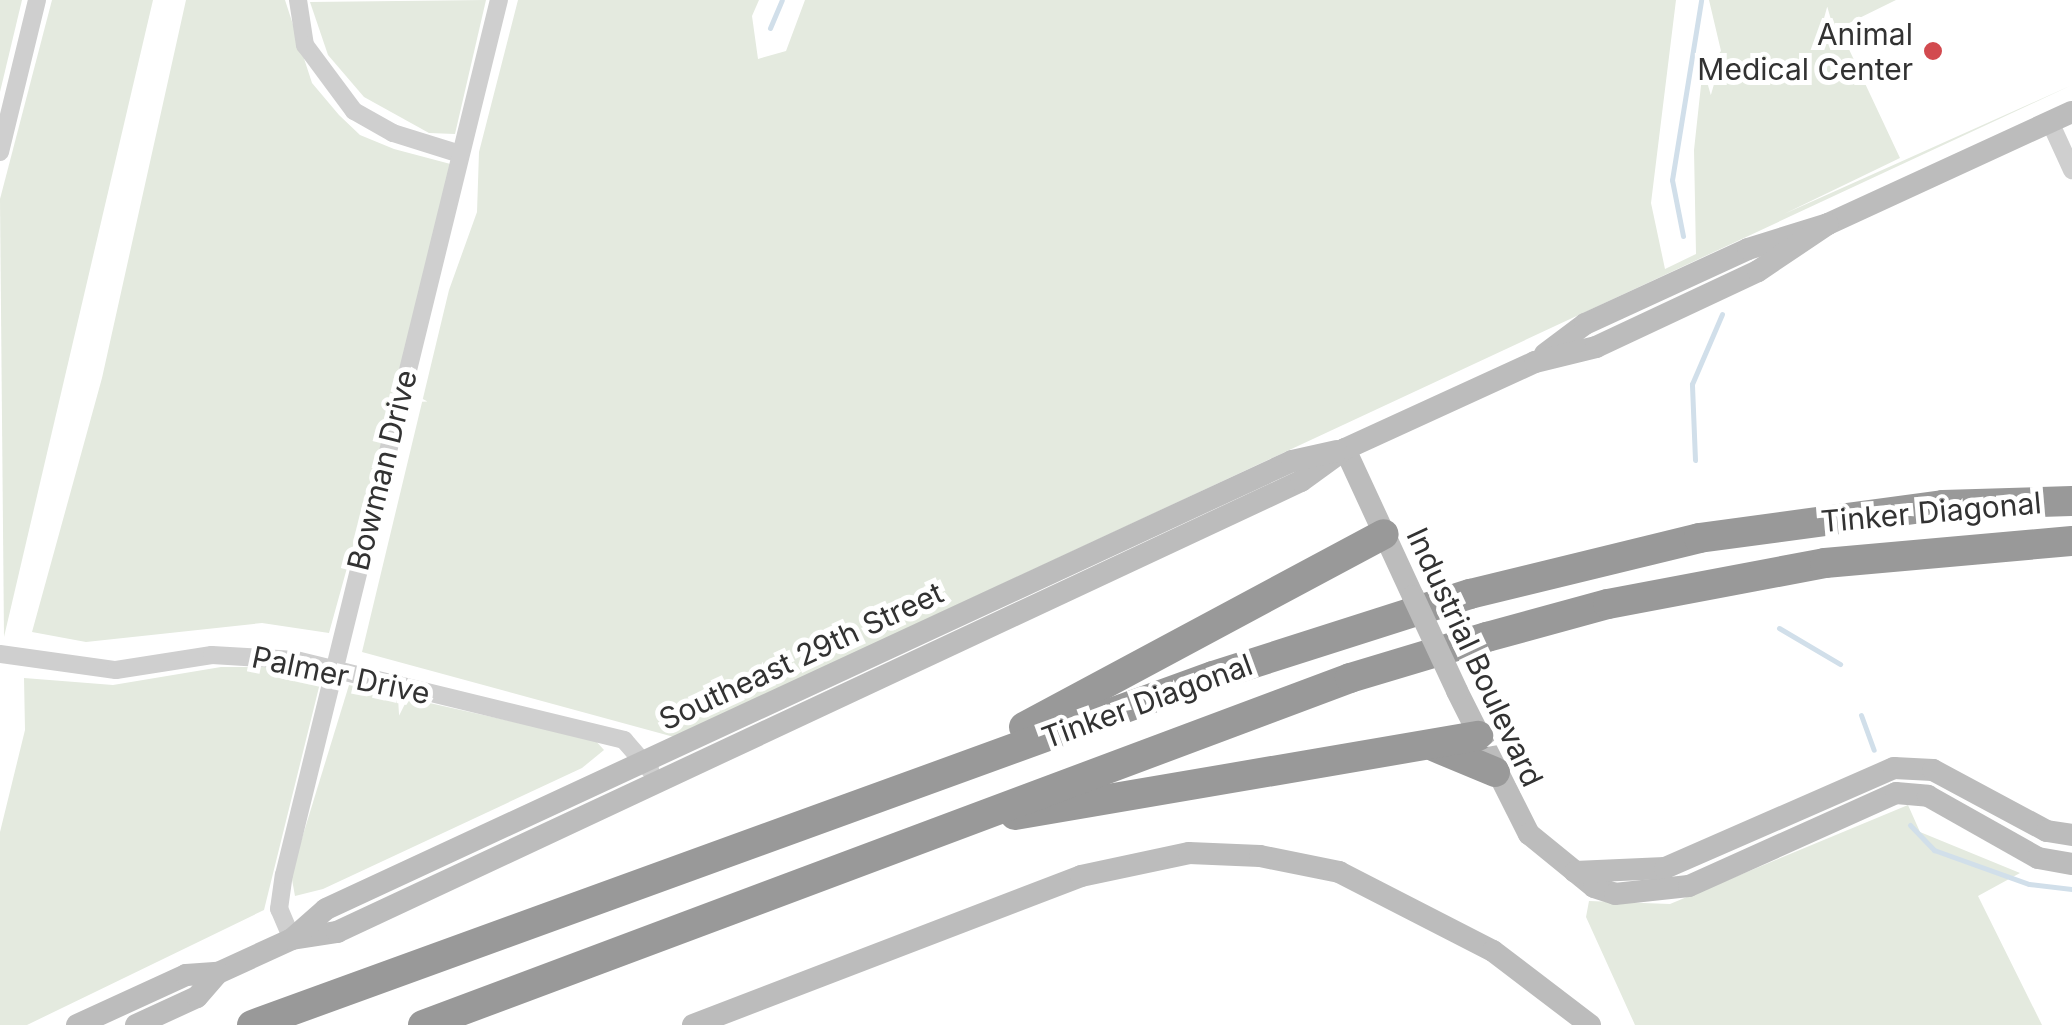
<!DOCTYPE html>
<style>
body{margin:0}
#map{position:relative;width:2072px;height:1025px;overflow:hidden;background:#fff;font-family:Inter,sans-serif}
div>[style]{position:absolute}
.green>*{inset:0;background:#e4eadf}
.stream>*{height:5px;margin:-2.5px;padding:0 2.5px;transform-origin:2.5px;border-radius:2.5px;background:#d1dfea}
.minor>*{height:18px;margin:-9px;padding:0 9px;transform-origin:9px;border-radius:9px;background:#cfcfcf}
.secondary>*{height:22px;margin:-11px;padding:0 11px;transform-origin:11px;border-radius:11px;background:#bcbcbc}
.motorway>*{height:30px;margin:-15px;padding:0 15px;transform-origin:15px;border-radius:15px;background:#999}
.secondary-bridge>*{height:22px;margin:-11px;padding:0 11px;transform-origin:11px;border-radius:11px;background:#bcbcbc}
.dots>*{width:28px;height:28px;translate:-50% -50%;box-sizing:border-box;border:5px solid #fff;border-radius:50%}
span{translate:-50% -50%;white-space:nowrap;text-align:center;line-height:1.15;-webkit-text-stroke:10px #fff;paint-order:stroke}
.poi-label{font-size:30px;color:#323232}
.right{translate:-100% -50%;text-align:right}
.street-label{font-size:30px;color:#323232}
</style>
<div id="map">
<div class="green">
<i style="clip-path:polygon(0 0,22px 0,0 92px)"></i>
<i style="clip-path:polygon(52px 0,153px 0,4px 637px,0 199px)"></i>
<i style="clip-path:polygon(186px 0,285px 0,312px 83px,339px 115px,360px 135px,394px 149px,458px 166px,329px 633px,262px 623px,86px 642px,32px 632px,102px 378px)"></i>
<i style="clip-path:polygon(486px 0,455px 134px,429px 133px,364px 97px,328px 55px,310px 2px)"></i>
<i style="clip-path:polygon(518px 0,759px 0,752px 16px,758px 59px,786px 51px,805px 0,1676px 0,1651px 203px,1665px 269px,1696px 254px,1694px 150px,1702px 76px,1721px 51px,1709px 0,1896px 0,1839px 28px,1900px 158px,1784px 214px,2072px 85px,674px 737px,362px 652px,449px 290px,477px 212px,479px 152px)"></i>
<i style="clip-path:polygon(221px 667px,266px 667px,321px 679px,264px 910px,27px 1025px,0 1025px,0 832px,25px 730px,24px 678px,113px 685px)"></i>
<i style="clip-path:polygon(349px 685px,595px 740px,604px 750px,582px 768px,323px 889px,295px 896px,291px 874px)"></i>
<i style="clip-path:polygon(1908px 805px,1920px 832px,2020px 873px,1978px 896px,2042px 1025px,1635px 1025px,1586px 917px,1589px 901px,1670px 904px)"></i>
</div>
<div class="stream">
<i style="left:770px;top:28px;width:30px;rotate:-67deg"></i>
<i style="left:1683px;top:236px;width:57px;rotate:-101.1deg"></i>
<i style="left:1672px;top:180px;width:182px;rotate:-80.8deg"></i>
<i style="left:1695px;top:460px;width:76px;rotate:-92.3deg"></i>
<i style="left:1692px;top:384px;width:76px;rotate:-66.8deg"></i>
<i style="left:1779px;top:628px;width:71px;rotate:30.5deg"></i>
<i style="left:1861px;top:715px;width:37px;rotate:70deg"></i>
<i style="left:1910px;top:825px;width:35px;rotate:46deg"></i>
<i style="left:1934px;top:850px;width:101px;rotate:19.7deg"></i>
<i style="left:2029px;top:884px;width:43px;rotate:6.6deg"></i>
</div>
<div class="minor">
<i style="left:298px;top:0;width:46px;rotate:81.2deg"></i>
<i style="left:305px;top:45px;width:82px;rotate:53.4deg"></i>
<i style="left:354px;top:111px;width:45px;rotate:29.4deg"></i>
<i style="left:393px;top:133px;width:70px;rotate:17.4deg"></i>
<i style="left:2050px;top:122px;width:53px;rotate:65.4deg"></i>
<i style="left:0;top:152px;width:156px;rotate:-76.3deg"></i>
<i style="left:0;top:654px;width:117px;rotate:7.9deg"></i>
<i style="left:116px;top:670px;width:97px;rotate:-8.9deg"></i>
<i style="left:212px;top:655px;width:84px;rotate:3.4deg"></i>
<i style="left:296px;top:660px;width:338px;rotate:13.7deg"></i>
<i style="left:624px;top:740px;width:40px;rotate:49deg"></i>
<i style="left:292px;top:939px;width:33px;rotate:-113deg"></i>
<i style="left:279px;top:909px;width:34px;rotate:-82deg"></i>
<i style="left:284px;top:875px;width:901px;rotate:-76.2deg"></i>
</div>
<div class="secondary">
<i style="left:1545px;top:354px;width:50px;rotate:-36.9deg"></i>
<i style="left:1585px;top:324px;width:179px;rotate:-24.7deg"></i>
<i style="left:1748px;top:249px;width:84px;rotate:-17.4deg"></i>
<i style="left:1828px;top:224px;width:268px;rotate:-24.7deg"></i>
<i style="left:1345px;top:449px;width:162px;rotate:65.2deg"></i>
<i style="left:1457px;top:691px;width:160px;rotate:63.3deg"></i>
<i style="left:1529px;top:834px;width:84px;rotate:39.2deg"></i>
<i style="left:1594px;top:887px;width:22px;rotate:18deg"></i>
<i style="left:1615px;top:894px;width:74px;rotate:-6.2deg"></i>
<i style="left:1689px;top:886px;width:227px;rotate:-24.2deg"></i>
<i style="left:1896px;top:793px;width:32px;rotate:5deg"></i>
<i style="left:1928px;top:796px;width:126px;rotate:29.4deg"></i>
<i style="left:2038px;top:858px;width:35px;rotate:10deg"></i>
<i style="left:1575px;top:872px;width:90px;rotate:-2.5deg"></i>
<i style="left:1665px;top:868px;width:250px;rotate:-23.6deg"></i>
<i style="left:1894px;top:768px;width:39px;rotate:3deg"></i>
<i style="left:1933px;top:770px;width:129px;rotate:28.2deg"></i>
<i style="left:2047px;top:831px;width:25px;rotate:9deg"></i>
<i style="left:292px;top:939px;width:46px;rotate:-8.8deg"></i>
<i style="left:337px;top:932px;width:1064px;rotate:-25.07deg"></i>
<i style="left:1301px;top:481px;width:54px;rotate:-36deg"></i>
<i style="left:1345px;top:449px;width:209px;rotate:-24.6deg"></i>
<i style="left:1535px;top:362px;width:63px;rotate:-13.8deg"></i>
<i style="left:1596px;top:347px;width:179px;rotate:-25.1deg"></i>
<i style="left:1758px;top:271px;width:84px;rotate:-33.9deg"></i>
<i style="left:77px;top:1025px;width:120px;rotate:-24.6deg"></i>
<i style="left:186px;top:975px;width:32px;rotate:-4deg"></i>
<i style="left:218px;top:973px;width:81px;rotate:-24.7deg"></i>
<i style="left:292px;top:939px;width:45px;rotate:-41.4deg"></i>
<i style="left:326px;top:909px;width:1065px;rotate:-24.88deg"></i>
<i style="left:1292px;top:461px;width:46px;rotate:-12.5deg"></i>
<i style="left:136px;top:1025px;width:67px;rotate:-24.7deg"></i>
<i style="left:197px;top:997px;width:32px;rotate:-49deg"></i>
<i style="left:693px;top:1025px;width:416px;rotate:-21deg"></i>
<i style="left:1081px;top:876px;width:110px;rotate:-12deg"></i>
<i style="left:1189px;top:853px;width:71px;rotate:2.4deg"></i>
<i style="left:1260px;top:856px;width:81px;rotate:11.4deg"></i>
<i style="left:1339px;top:872px;width:173px;rotate:27.2deg"></i>
<i style="left:1493px;top:951px;width:122px;rotate:37.3deg"></i>
</div>
<div class="motorway">
<i style="left:1024px;top:727px;width:408px;rotate:-28.2deg"></i>
<i style="left:1435px;top:747px;width:65px;rotate:22.6deg"></i>
<i style="left:1015px;top:815px;width:470px;rotate:-9.7deg"></i>
<i style="left:252px;top:1025px;width:1022px;rotate:-19.96deg"></i>
<i style="left:1213px;top:676px;width:270px;rotate:-17.7deg"></i>
<i style="left:1470px;top:594px;width:236px;rotate:-13.7deg"></i>
<i style="left:1699px;top:538px;width:246px;rotate:-7.7deg"></i>
<i style="left:1943px;top:505px;width:129px;rotate:-1.8deg"></i>
<i style="left:423px;top:1025px;width:990px;rotate:-20.52deg"></i>
<i style="left:1350px;top:678px;width:143px;rotate:-16.7deg"></i>
<i style="left:1487px;top:637px;width:125px;rotate:-15.3deg"></i>
<i style="left:1608px;top:604px;width:221px;rotate:-10.7deg"></i>
<i style="left:1825px;top:563px;width:248px;rotate:-5.1deg"></i>
</div>
<div class="secondary-bridge">
<i style="left:1413px;top:596px;width:105px;rotate:65.1deg"></i>
</div>
<div class="dots">
<i style="left:1933px;top:51px;background:#d24a4f"></i>
</div>
<div class="poi-label">
<span class="right" style="left:1913px;top:51px">Animal<br>Medical Center</span>
</div>
<div class="street-label">
<span style="left:382px;top:470px;rotate:-76deg">Bowman Drive</span>
<span style="left:1931px;top:512px;rotate:-5deg">Tinker Diagonal</span>
<span style="left:801px;top:656px;rotate:-25deg">Southeast 29th Street</span>
<span style="left:1475px;top:657px;rotate:65deg">Industrial Boulevard</span>
<span style="left:341px;top:675px;rotate:12deg">Palmer Drive</span>
<span style="left:1147px;top:701px;rotate:-20deg">Tinker Diagonal</span>
</div>
</div>
